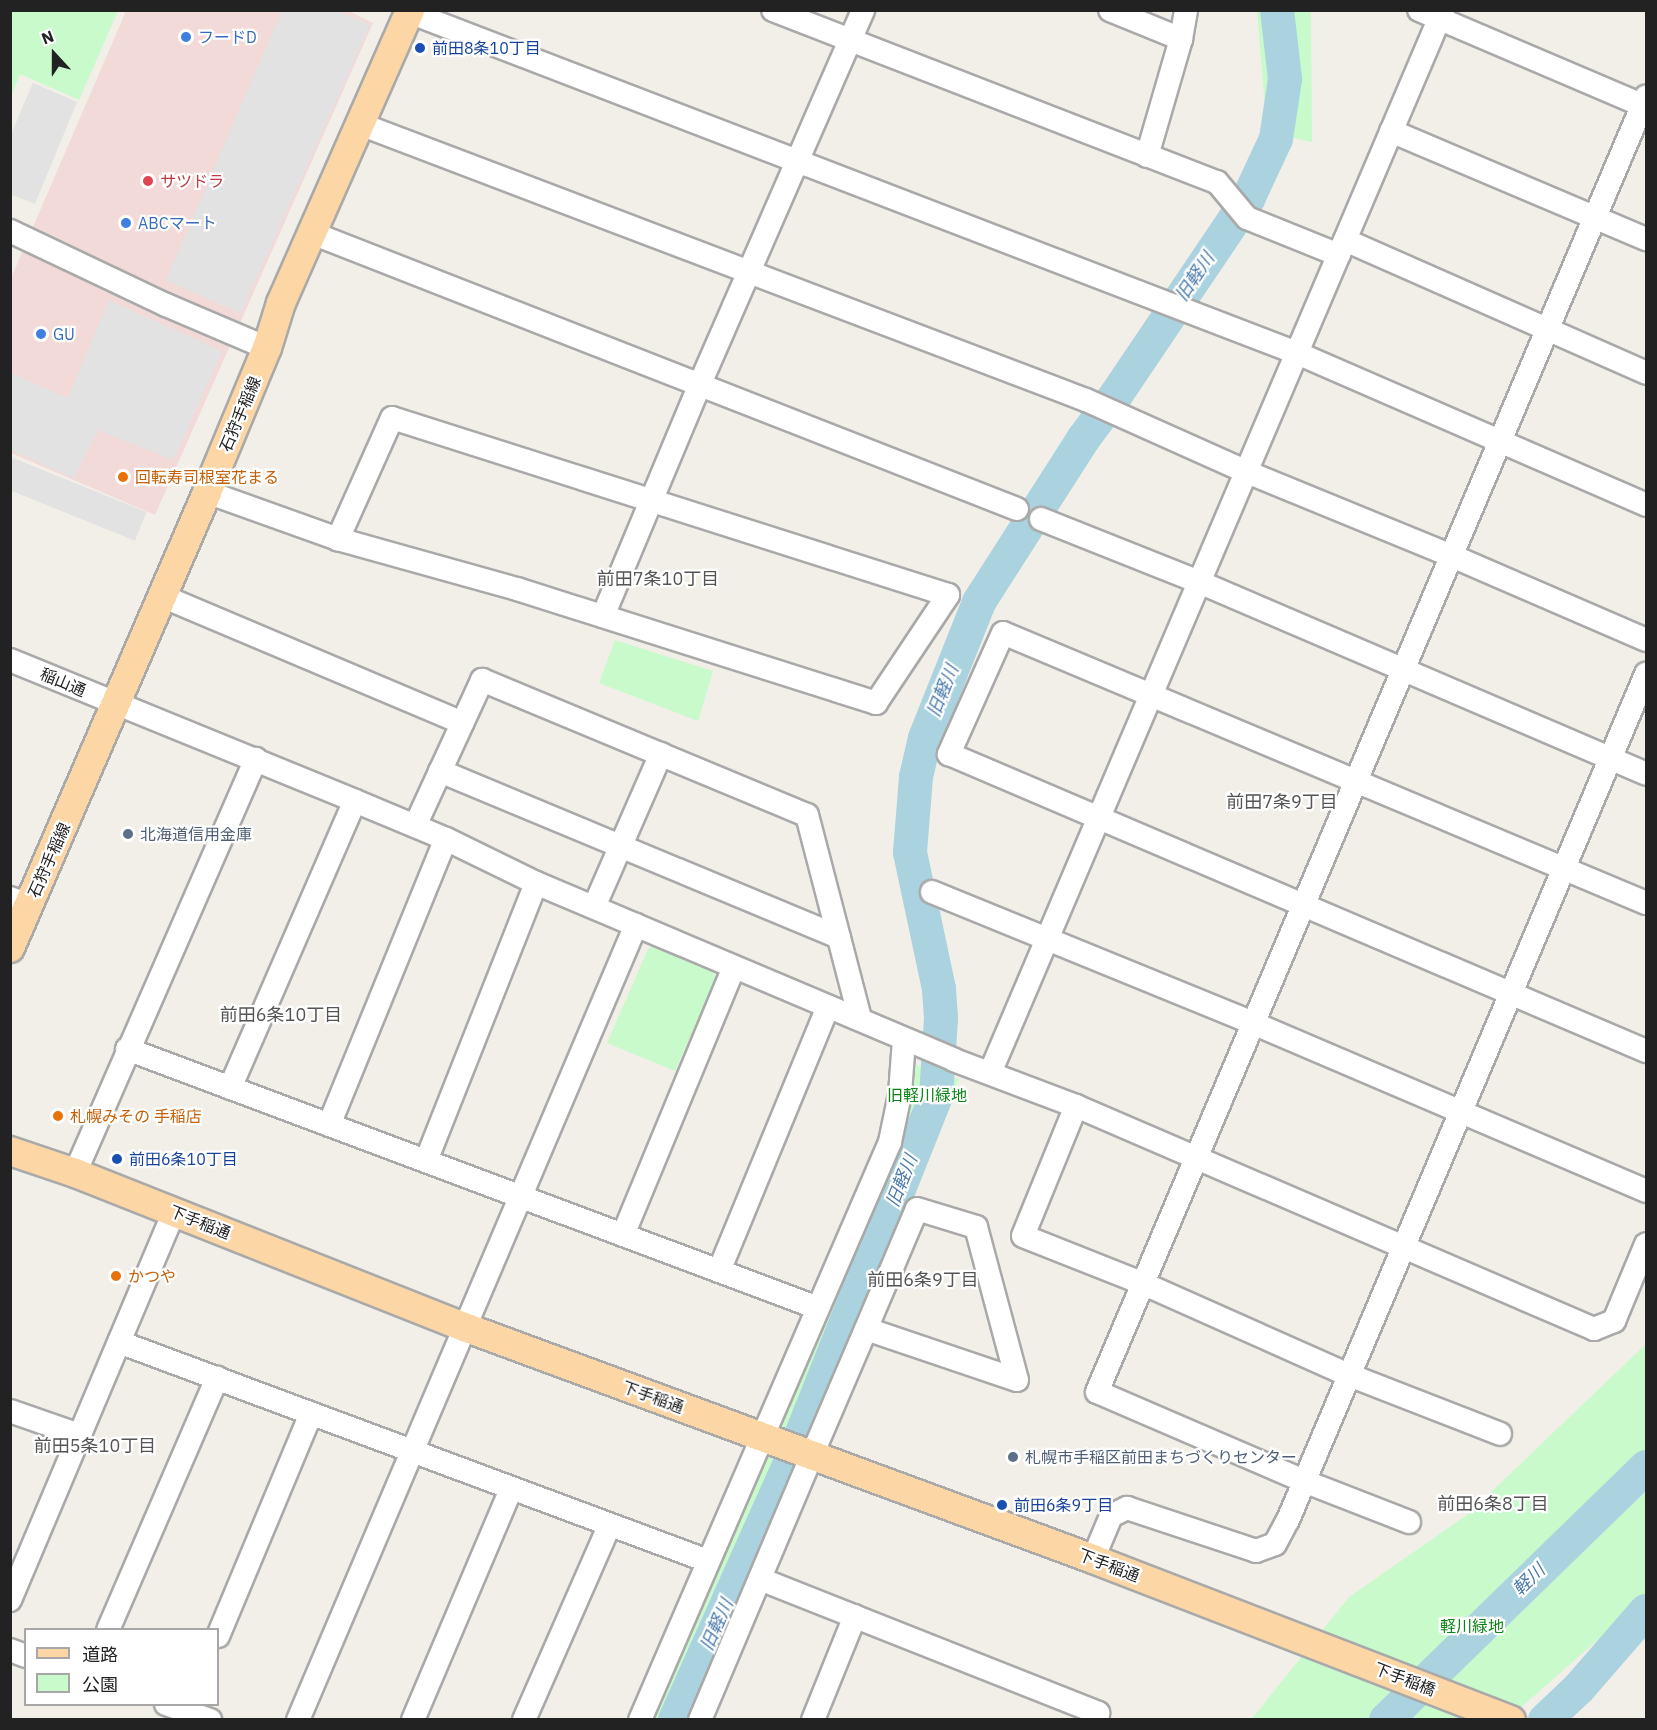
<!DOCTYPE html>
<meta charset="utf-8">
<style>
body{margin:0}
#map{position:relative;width:1657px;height:1730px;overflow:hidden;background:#f2efe9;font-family:"IBM Plex Sans","Noto Sans JP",sans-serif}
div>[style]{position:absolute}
.commercial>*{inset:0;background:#f2dad9}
.park>*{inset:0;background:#c8facc}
.parking>*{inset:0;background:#e2e2e2;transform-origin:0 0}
.river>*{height:34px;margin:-17px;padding:0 17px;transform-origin:17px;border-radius:17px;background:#aad3df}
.roads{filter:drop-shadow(2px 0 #a9a9a9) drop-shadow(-2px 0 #a9a9a9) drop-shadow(0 2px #a9a9a9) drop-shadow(0 -2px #a9a9a9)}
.minor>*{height:22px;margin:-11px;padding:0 11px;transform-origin:11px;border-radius:11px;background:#fff}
.major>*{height:28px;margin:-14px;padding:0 14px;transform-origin:14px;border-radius:14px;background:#fcd6a4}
.dots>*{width:16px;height:16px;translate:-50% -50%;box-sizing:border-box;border:3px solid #fff;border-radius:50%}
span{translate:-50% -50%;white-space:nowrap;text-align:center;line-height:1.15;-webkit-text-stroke:4.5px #fff;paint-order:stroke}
.shop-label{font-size:16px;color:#366cbe}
.left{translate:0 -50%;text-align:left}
.transit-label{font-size:16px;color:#164399}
.health-label{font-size:16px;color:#be3a42}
.street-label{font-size:16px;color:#222}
.food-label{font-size:16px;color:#c56008}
.service-label{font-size:16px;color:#4e5e75}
.park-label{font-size:16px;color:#0c8416}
.water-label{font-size:18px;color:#4a7aab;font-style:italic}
.neighbourhood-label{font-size:18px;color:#555}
.frame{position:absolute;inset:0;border:12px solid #222;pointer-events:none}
.legend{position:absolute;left:24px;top:1628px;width:195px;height:78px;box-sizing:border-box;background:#fff;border:2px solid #a7a7a7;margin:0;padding:8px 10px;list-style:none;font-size:18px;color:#222}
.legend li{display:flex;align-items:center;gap:12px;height:30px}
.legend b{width:30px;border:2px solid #a7a7a7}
.north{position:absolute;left:24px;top:24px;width:60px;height:60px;-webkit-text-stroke:4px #fff;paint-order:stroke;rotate:339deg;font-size:16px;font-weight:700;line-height:24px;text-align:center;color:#222}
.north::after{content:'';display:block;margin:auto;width:21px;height:27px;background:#222;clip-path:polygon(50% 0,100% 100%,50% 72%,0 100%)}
</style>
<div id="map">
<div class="commercial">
<i style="clip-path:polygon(347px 10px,373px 23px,155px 515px,11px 453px,11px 278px,126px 11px)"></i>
</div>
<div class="park">
<i style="clip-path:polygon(11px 10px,118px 11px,79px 100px,20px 74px,11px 96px)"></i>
<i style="clip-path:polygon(1257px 11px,1311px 11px,1312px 142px,1267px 132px)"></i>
<i style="clip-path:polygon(615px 640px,713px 671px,698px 721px,599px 683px)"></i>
<i style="clip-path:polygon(656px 944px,713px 972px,716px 979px,675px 1071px,607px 1043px,648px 949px)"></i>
<i style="clip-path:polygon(907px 1062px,959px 1079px,693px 1719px,645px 1720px,823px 1309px)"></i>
<i style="clip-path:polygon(1646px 1344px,1646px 1597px,1508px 1719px,1251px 1720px,1349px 1597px,1467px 1515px)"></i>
</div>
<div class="parking">
<i style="clip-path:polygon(282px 11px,339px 11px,370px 25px,241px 313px,166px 280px)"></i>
<i style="clip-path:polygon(33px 83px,77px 102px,35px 204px,10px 194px,11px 134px)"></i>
<i style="clip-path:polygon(109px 300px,222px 351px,173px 460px,98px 430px,74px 478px,11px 450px,11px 373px,68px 398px)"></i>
<i style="left:13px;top:458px;width:144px;height:31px;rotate:22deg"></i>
</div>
<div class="river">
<i style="left:802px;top:1433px;width:363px;rotate:-68.3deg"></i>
<i style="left:936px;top:1096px;width:78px;rotate:-86.3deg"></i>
<i style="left:941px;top:1018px;width:29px;rotate:-94deg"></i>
<i style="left:939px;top:989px;width:140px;rotate:-102deg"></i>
<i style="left:910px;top:852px;width:75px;rotate:-85.4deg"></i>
<i style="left:916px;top:777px;width:40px;rotate:-77deg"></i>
<i style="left:925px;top:738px;width:146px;rotate:-68.3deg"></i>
<i style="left:979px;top:602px;width:195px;rotate:-57.4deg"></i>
<i style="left:1084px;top:438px;width:54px;rotate:-53.3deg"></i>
<i style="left:1116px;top:395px;width:236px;rotate:-56deg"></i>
<i style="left:1248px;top:199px;width:66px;rotate:-65deg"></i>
<i style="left:1276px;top:139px;width:61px;rotate:-81.5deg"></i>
<i style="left:1285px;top:79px;width:69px;rotate:-96.6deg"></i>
<i style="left:675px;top:1720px;width:279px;rotate:-65.9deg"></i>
<i style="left:1386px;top:1720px;width:363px;rotate:-44.2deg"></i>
<i style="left:1545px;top:1720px;width:47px;rotate:-43.3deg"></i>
<i style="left:1579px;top:1688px;width:102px;rotate:-49deg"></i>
</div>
<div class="roads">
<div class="minor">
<i style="left:773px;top:10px;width:476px;rotate:21.2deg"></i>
<i style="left:1217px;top:182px;width:47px;rotate:50.2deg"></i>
<i style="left:1247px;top:218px;width:99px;rotate:21.9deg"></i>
<i style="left:1110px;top:10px;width:77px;rotate:22.2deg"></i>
<i style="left:1419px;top:10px;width:247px;rotate:23.1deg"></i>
<i style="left:409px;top:12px;width:951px;rotate:21.01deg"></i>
<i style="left:1297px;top:353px;width:381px;rotate:23.5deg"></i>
<i style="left:360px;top:124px;width:777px;rotate:20.82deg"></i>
<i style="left:1086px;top:400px;width:176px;rotate:24.1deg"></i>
<i style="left:1247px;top:472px;width:222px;rotate:22.3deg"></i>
<i style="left:1452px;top:556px;width:211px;rotate:23.4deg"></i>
<i style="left:1391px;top:131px;width:277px;rotate:23deg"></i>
<i style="left:1147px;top:156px;width:122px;rotate:-73.8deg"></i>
<i style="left:1181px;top:39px;width:29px;rotate:-80deg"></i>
<i style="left:10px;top:231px;width:173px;rotate:25.4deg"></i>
<i style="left:166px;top:305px;width:110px;rotate:23.1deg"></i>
<i style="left:312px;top:233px;width:757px;rotate:21.38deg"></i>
<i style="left:1345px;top:240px;width:329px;rotate:23.8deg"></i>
<i style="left:207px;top:492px;width:139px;rotate:19.7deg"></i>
<i style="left:338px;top:539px;width:186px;rotate:15.6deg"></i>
<i style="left:517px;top:589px;width:377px;rotate:17.6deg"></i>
<i style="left:876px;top:703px;width:130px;rotate:-56.3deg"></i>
<i style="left:948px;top:595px;width:583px;rotate:-162.34deg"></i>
<i style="left:392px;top:418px;width:133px;rotate:114.1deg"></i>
<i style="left:1041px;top:519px;width:170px;rotate:21.7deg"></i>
<i style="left:1199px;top:582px;width:486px;rotate:23.2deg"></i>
<i style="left:162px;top:596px;width:326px;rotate:22.9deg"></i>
<i style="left:603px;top:616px;width:249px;rotate:-67.3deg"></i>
<i style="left:699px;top:386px;width:410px;rotate:-66.4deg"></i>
<i style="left:10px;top:660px;width:373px;rotate:22.2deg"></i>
<i style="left:355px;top:801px;width:99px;rotate:22.7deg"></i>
<i style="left:446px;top:839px;width:100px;rotate:26.1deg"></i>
<i style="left:536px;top:883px;width:454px;rotate:22.9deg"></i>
<i style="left:954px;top:1060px;width:130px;rotate:20.7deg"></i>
<i style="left:1076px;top:1106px;width:564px;rotate:23.29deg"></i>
<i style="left:1594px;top:1329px;width:22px;rotate:-22deg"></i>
<i style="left:1614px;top:1321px;width:83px;rotate:-67.4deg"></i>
<i style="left:440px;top:771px;width:432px;rotate:22.6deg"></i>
<i style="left:415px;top:826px;width:161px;rotate:-65.3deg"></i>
<i style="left:482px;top:680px;width:352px;rotate:22.6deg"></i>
<i style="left:807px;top:815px;width:210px;rotate:75.4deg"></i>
<i style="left:932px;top:892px;width:349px;rotate:22.2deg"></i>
<i style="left:1255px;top:1024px;width:425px;rotate:23.1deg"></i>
<i style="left:10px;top:898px;width:20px;rotate:20deg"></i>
<i style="left:1646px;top:903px;width:697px;rotate:-157.22deg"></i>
<i style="left:1003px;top:633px;width:133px;rotate:114.1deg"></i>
<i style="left:949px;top:754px;width:758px;rotate:23.08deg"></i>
<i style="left:594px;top:907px;width:167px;rotate:-66.4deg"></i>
<i style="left:127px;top:1049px;width:738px;rotate:20.55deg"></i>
<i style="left:990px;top:1073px;width:1155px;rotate:-66.92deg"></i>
<i style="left:230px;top:1088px;width:313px;rotate:-66.5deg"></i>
<i style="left:1076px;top:1106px;width:140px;rotate:112.2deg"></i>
<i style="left:1023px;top:1236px;width:128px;rotate:21.6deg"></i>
<i style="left:1142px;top:1283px;width:227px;rotate:24deg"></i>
<i style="left:1349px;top:1375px;width:162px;rotate:21.3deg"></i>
<i style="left:329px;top:1125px;width:309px;rotate:-67.8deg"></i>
<i style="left:426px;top:1161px;width:299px;rotate:-68.4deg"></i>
<i style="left:75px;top:1173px;width:452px;rotate:-66.4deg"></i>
<i style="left:623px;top:1235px;width:290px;rotate:-67.5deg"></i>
<i style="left:719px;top:1271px;width:286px;rotate:-67.6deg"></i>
<i style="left:119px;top:1342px;width:628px;rotate:20.4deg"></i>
<i style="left:10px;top:1411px;width:73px;rotate:19.2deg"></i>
<i style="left:1409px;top:1522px;width:113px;rotate:-158.7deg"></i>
<i style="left:1304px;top:1481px;width:225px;rotate:-156.7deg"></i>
<i style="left:1097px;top:1392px;width:1407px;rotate:-67.03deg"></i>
<i style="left:1093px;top:1559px;width:47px;rotate:-67.3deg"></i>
<i style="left:1111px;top:1516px;width:18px;rotate:-27deg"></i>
<i style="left:1127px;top:1508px;width:136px;rotate:18.4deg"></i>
<i style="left:1256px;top:1551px;width:20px;rotate:-20deg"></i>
<i style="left:1275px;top:1544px;width:27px;rotate:-62deg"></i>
<i style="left:1288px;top:1520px;width:919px;rotate:-67.06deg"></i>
<i style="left:760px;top:1579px;width:364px;rotate:21.6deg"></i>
<i style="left:1098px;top:1713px;width:7px;rotate:98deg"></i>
<i style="left:10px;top:1600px;width:421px;rotate:-67.1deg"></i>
<i style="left:108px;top:1630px;width:275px;rotate:-66.6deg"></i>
<i style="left:218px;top:1636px;width:241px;rotate:-67.3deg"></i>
<i style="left:10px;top:1650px;width:17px;rotate:21deg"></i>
<i style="left:166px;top:1704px;width:47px;rotate:20deg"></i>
<i style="left:298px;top:1720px;width:864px;rotate:-66.97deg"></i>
<i style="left:413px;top:1720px;width:251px;rotate:-67deg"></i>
<i style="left:524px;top:1720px;width:212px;rotate:-66.3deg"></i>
<i style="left:640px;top:1720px;width:630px;rotate:-66.61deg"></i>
<i style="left:890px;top:1142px;width:49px;rotate:-78.2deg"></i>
<i style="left:900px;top:1094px;width:55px;rotate:-85.8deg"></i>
<i style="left:700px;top:1720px;width:288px;rotate:-67.1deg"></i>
<i style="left:812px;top:1455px;width:137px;rotate:-66.8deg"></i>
<i style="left:866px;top:1329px;width:130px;rotate:-67deg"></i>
<i style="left:917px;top:1209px;width:62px;rotate:17deg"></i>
<i style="left:976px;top:1227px;width:158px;rotate:75deg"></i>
<i style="left:1017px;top:1380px;width:159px;rotate:-161.3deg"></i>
<i style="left:813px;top:1720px;width:112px;rotate:-68deg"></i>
</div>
<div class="major">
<i style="left:10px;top:948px;width:497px;rotate:-66.6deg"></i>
<i style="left:207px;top:492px;width:156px;rotate:-67.4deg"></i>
<i style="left:267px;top:348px;width:47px;rotate:-72.7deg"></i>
<i style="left:281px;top:303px;width:320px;rotate:-66.2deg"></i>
<i style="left:10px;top:1151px;width:69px;rotate:18.7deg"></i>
<i style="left:75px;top:1173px;width:422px;rotate:21.6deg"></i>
<i style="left:467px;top:1328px;width:667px;rotate:20.25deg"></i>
<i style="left:1093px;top:1559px;width:448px;rotate:21.1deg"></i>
</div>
</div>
<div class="dots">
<i style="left:186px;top:37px;background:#3f7fe0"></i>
<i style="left:420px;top:48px;background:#1a4fb4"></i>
<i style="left:148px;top:181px;background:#e0444e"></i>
<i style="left:126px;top:223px;background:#3f7fe0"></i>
<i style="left:41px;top:334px;background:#3f7fe0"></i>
<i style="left:123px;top:477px;background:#e8710a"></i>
<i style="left:128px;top:834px;background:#5c6f8a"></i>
<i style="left:58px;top:1116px;background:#e8710a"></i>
<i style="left:117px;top:1159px;background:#1a4fb4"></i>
<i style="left:116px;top:1276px;background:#e8710a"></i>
<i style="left:1013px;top:1457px;background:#5c6f8a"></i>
<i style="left:1002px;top:1505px;background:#1a4fb4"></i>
</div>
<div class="shop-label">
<span class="left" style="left:198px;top:37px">フードD</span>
<span class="left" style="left:138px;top:223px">ABCマート</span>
<span class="left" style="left:53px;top:334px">GU</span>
</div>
<div class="transit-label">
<span class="left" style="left:432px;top:48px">前田8条10丁目</span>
<span class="left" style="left:129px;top:1159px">前田6条10丁目</span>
<span class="left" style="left:1014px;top:1505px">前田6条9丁目</span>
</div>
<div class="health-label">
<span class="left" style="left:160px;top:181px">サツドラ</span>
</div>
<div class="street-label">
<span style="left:240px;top:414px;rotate:-67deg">石狩手稲線</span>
<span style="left:63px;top:682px;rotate:23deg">稲山通</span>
<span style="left:49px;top:860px;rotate:-66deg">石狩手稲線</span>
<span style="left:200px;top:1222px;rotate:22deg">下手稲通</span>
<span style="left:653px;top:1397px;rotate:20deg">下手稲通</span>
<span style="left:1109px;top:1565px;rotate:21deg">下手稲通</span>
<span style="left:1405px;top:1679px;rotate:21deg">下手稲橋</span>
</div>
<div class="food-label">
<span class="left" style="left:135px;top:477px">回転寿司根室花まる</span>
<span class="left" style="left:70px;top:1116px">札幌みその 手稲店</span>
<span class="left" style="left:128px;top:1276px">かつや</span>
</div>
<div class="service-label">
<span class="left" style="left:140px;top:834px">北海道信用金庫</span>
<span class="left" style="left:1025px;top:1457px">札幌市手稲区前田まちづくりセンター</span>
</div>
<div class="park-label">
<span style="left:927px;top:1095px">旧軽川緑地</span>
<span style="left:1472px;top:1626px">軽川緑地</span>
</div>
<div class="water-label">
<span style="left:1195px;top:277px;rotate:-56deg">旧軽川</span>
<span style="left:943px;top:691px;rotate:-68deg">旧軽川</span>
<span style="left:902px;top:1181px;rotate:-68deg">旧軽川</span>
<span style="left:1529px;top:1580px;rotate:-44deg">軽川</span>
<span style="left:717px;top:1625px;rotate:-66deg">旧軽川</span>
</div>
<div class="neighbourhood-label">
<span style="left:658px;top:579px">前田7条10丁目</span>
<span style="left:1282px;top:802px">前田7条9丁目</span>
<span style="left:281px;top:1015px">前田6条10丁目</span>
<span style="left:923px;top:1280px">前田6条9丁目</span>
<span style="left:95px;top:1446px">前田5条10丁目</span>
<span style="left:1493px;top:1504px">前田6条8丁目</span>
</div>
<div class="frame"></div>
<ul class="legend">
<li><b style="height:8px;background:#fcd6a4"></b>道路</li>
<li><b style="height:16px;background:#c8facc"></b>公園</li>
</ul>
<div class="north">N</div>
</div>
